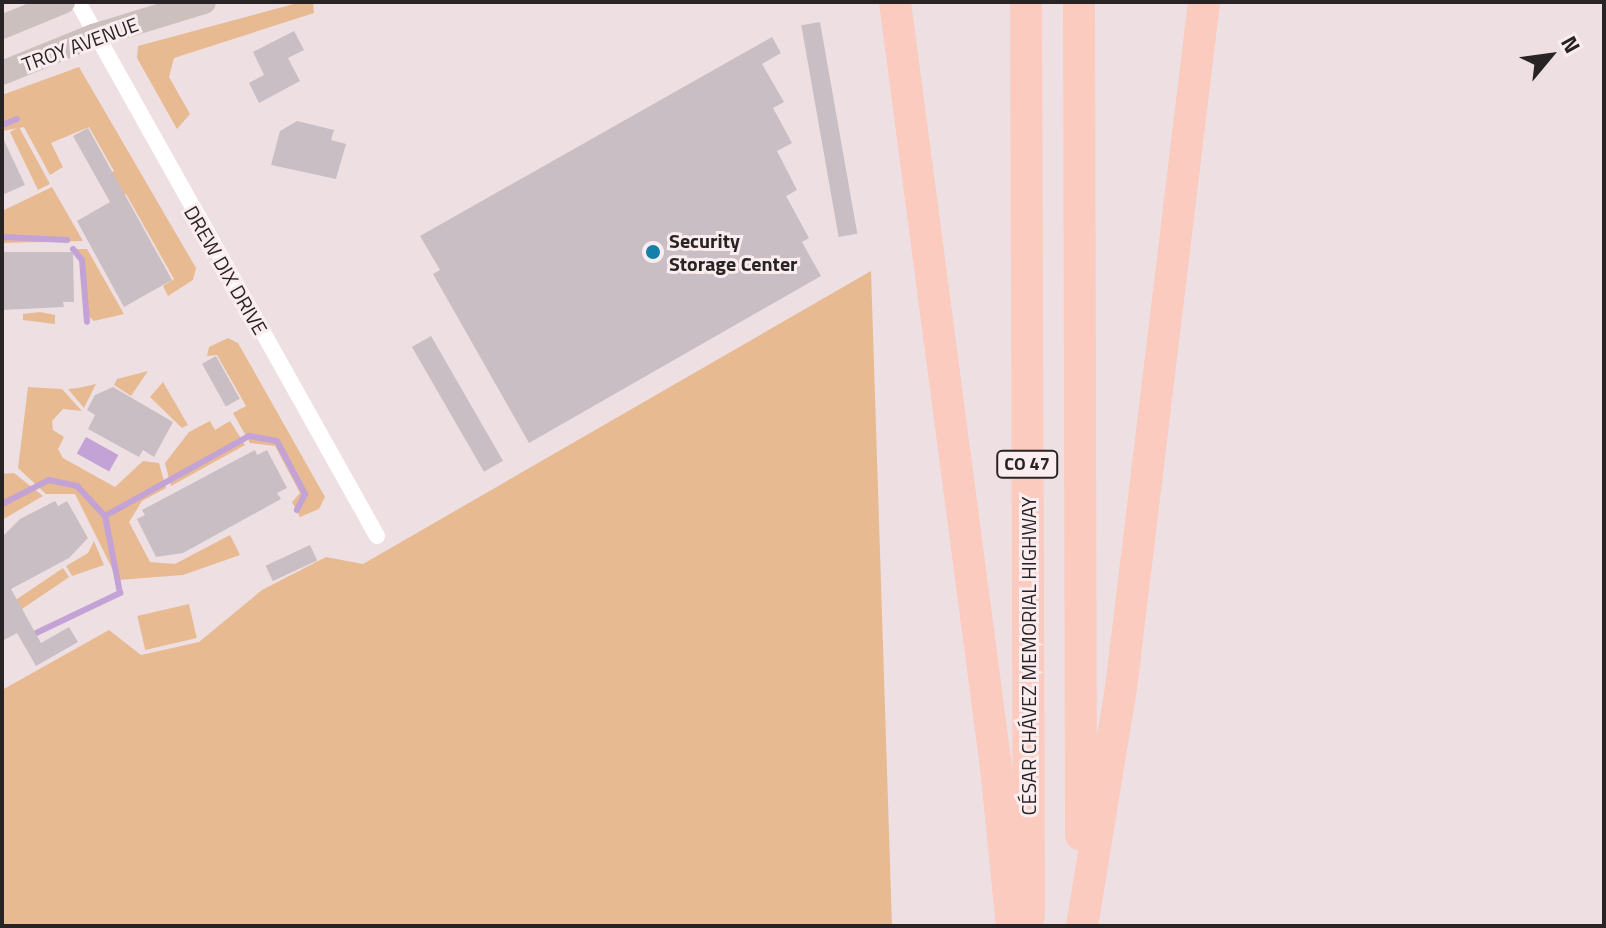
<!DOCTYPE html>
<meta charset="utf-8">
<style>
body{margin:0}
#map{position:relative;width:1606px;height:928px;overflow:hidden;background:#eee0e2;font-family:"Titillium Web",sans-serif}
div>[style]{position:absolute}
.green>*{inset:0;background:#e7ba92;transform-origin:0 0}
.water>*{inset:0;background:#c3a2d6;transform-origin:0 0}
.stream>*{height:6px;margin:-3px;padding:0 3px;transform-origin:3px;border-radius:3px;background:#c3a2d6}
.building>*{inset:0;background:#c9bec4;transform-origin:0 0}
.street>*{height:16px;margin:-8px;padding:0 8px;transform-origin:8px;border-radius:8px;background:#fff}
.secondary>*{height:24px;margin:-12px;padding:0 12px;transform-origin:12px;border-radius:12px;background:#ccc0be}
.highway>*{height:32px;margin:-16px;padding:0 16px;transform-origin:16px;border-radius:16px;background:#facbbe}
.dots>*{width:22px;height:22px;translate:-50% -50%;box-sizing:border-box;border:4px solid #fbedef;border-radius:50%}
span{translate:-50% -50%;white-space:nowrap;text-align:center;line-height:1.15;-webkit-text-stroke:6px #fbedef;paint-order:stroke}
.shield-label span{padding:2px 6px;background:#fbedef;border:2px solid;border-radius:6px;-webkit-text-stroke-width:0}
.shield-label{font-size:18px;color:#282324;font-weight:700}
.street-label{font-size:20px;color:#282324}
.poi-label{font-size:20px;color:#282324;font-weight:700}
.left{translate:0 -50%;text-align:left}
.frame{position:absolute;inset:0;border:4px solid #282324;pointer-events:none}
.north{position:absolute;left:1510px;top:16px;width:80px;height:80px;-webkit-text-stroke:6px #fbedef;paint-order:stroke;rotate:61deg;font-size:22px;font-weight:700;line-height:32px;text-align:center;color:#282324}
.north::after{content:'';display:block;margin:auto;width:28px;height:36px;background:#282324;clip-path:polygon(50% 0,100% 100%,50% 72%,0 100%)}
</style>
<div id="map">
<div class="green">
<i style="clip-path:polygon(301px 2px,313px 2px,314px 13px,174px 58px,169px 77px,190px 114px,177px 129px,137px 58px,138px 46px)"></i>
<i style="clip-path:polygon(79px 67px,196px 268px,193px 280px,168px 296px,163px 286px,174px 279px,126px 194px,118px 197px,100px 179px,114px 171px,89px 127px,51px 143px,63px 167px,50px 175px,24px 127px,2px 131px,2px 95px)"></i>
<i style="clip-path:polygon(19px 127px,50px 184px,38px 190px,10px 132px)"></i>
<i style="clip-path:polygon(52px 187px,83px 241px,2px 243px,2px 211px)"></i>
<i style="clip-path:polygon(76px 249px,87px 249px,124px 314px,94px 321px,88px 316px,83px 258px)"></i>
<i style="clip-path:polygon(871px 271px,892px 926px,2px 926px,2px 690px,109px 630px,141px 655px,199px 642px,262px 590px,326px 557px,363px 564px)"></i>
<i style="clip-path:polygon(40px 312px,55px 315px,55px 324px,23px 320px,23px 314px)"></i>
<i style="clip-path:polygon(228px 338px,238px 343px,325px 497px,319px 509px,300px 517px,292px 502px,300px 493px,275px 446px,250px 443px,233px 413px,246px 406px,217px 355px,207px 356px,209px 347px)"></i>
<i style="clip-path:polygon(148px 371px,131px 396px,114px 385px,117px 379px)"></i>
<i style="clip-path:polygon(163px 382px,188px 425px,182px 428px,150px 397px)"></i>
<i style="clip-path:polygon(96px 384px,84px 408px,68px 389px,78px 388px)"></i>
<i style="clip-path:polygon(28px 387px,62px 389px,82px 411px,63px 409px,52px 421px,53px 430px,64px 437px,58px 449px,63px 458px,115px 487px,143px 461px,159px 463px,166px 488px,142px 501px,129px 522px,150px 562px,175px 564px,230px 535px,240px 555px,183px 575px,118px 580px,75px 494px,46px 494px,18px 468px)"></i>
<i style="clip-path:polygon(210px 421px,215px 430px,230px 421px,245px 445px,171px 486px,165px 463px,189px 432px)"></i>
<i style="clip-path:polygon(14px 473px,43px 496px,2px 520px,2px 474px)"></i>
<i style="clip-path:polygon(94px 541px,104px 565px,72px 576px,66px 566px,88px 553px)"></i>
<i style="left:63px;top:568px;width:11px;height:68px;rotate:56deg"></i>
<i style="left:189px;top:604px;width:35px;height:53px;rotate:77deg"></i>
</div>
<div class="water">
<i style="left:86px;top:437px;width:37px;height:19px;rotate:29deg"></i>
</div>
<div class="stream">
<i style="left:2px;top:125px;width:16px;rotate:-22deg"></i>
<i style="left:2px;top:237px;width:65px;rotate:2.6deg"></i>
<i style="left:73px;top:249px;width:14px;rotate:51deg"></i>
<i style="left:82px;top:260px;width:62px;rotate:85.4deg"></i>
<i style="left:2px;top:504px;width:53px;rotate:-27.1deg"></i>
<i style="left:49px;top:480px;width:29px;rotate:12deg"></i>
<i style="left:77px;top:486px;width:41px;rotate:47deg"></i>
<i style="left:32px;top:635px;width:98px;rotate:-25.5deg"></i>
<i style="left:120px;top:593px;width:78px;rotate:-101deg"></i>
<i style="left:105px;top:516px;width:165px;rotate:-29.1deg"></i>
<i style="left:249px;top:436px;width:28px;rotate:10deg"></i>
<i style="left:277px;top:441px;width:60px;rotate:62.2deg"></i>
<i style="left:305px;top:494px;width:18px;rotate:117deg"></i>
</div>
<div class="building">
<i style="left:820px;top:22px;width:215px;height:19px;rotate:80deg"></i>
<i style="clip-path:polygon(294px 31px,304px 50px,288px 58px,300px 81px,259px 103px,249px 83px,264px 75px,253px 52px)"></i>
<i style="clip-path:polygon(772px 37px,781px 53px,762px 64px,784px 102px,773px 108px,792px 143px,777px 151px,797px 190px,786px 196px,809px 238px,802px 242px,821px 276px,529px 443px,433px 274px,440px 270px,420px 236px)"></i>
<i style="clip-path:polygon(297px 121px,334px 130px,331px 140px,346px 144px,336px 179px,271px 165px,280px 131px)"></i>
<i style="clip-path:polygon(88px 128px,172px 280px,124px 307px,77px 221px,110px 202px,73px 136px)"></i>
<i style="clip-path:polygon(2px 136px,25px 185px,2px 195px)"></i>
<i style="clip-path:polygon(2px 252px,73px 252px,74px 302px,63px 302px,64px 307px,2px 310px)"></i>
<i style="left:431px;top:336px;width:144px;height:22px;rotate:60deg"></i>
<i style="left:216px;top:356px;width:49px;height:16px;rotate:61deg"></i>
<i style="clip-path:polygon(113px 387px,173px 422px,154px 457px,143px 450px,139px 457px,88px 429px,95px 415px,87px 410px,95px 395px)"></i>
<i style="clip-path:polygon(255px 450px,257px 455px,267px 450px,287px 488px,277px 493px,281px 499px,183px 553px,156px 557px,137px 519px,145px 515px,142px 510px)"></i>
<i style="clip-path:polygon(55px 501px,58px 506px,67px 501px,88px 538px,69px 558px,11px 589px,41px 643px,69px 627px,78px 642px,36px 666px,17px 633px,2px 641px,2px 537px,20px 519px)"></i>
<i style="left:310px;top:545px;width:17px;height:49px;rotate:65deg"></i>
</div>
<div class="street">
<i style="left:78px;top:2px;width:612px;rotate:60.75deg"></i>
</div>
<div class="secondary">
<i style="left:2px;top:27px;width:66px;rotate:-22.3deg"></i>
<i style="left:2px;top:73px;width:98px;rotate:-22.1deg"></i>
<i style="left:93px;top:36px;width:116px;rotate:-17deg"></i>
</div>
<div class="highway">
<i style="left:895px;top:2px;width:772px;rotate:82.48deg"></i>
<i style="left:996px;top:767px;width:160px;rotate:84.3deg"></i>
<i style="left:1026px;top:2px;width:913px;rotate:89.81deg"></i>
<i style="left:1079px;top:2px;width:833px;rotate:89.86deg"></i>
<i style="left:1082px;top:926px;width:241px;rotate:-80.7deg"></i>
<i style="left:1121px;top:688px;width:691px;rotate:-83.1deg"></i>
</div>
<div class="dots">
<i style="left:653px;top:252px;background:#1381a9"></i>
</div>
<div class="shield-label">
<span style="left:1027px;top:464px">CO 47</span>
</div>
<div class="street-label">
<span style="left:80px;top:44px;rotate:-20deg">TROY AVENUE</span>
<span style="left:226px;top:270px;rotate:60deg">DREW DIX DRIVE</span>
<span style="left:1028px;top:656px;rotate:-90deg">CÉSAR CHÁVEZ MEMORIAL HIGHWAY</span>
</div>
<div class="poi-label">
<span class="left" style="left:669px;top:252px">Security<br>Storage Center</span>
</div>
<div class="frame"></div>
<div class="north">N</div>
</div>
